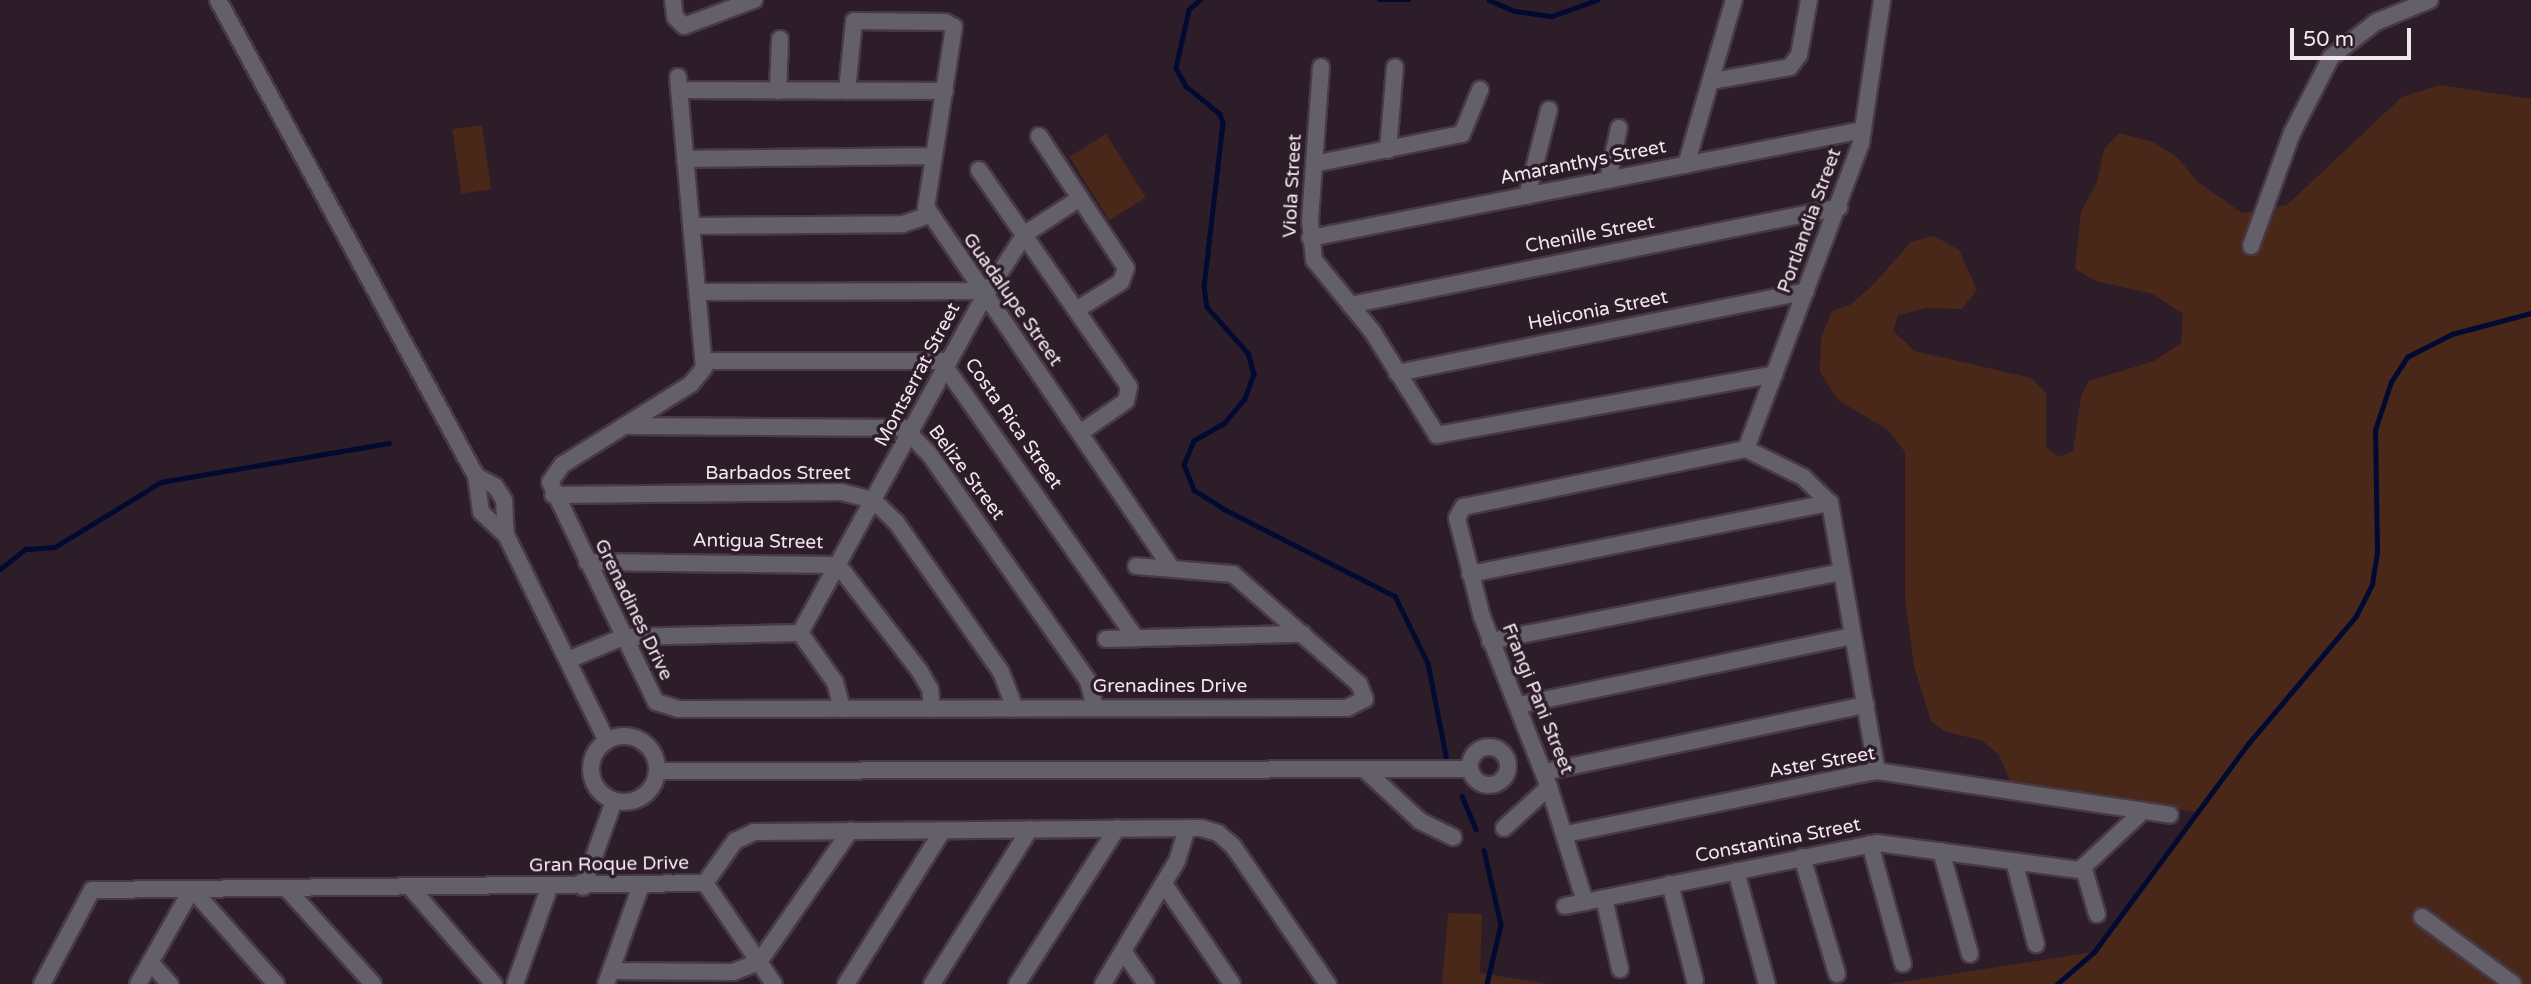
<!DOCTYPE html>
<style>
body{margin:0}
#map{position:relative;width:2531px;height:984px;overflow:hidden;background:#2d1d29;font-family:"Varela Round",sans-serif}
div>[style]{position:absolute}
.green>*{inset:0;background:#49281a;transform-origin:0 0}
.stream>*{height:4.5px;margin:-2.25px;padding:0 2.25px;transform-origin:2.25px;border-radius:2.25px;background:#030a32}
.roads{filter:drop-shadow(2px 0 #493945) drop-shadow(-2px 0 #493945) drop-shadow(0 2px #493945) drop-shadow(0 -2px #493945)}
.street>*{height:16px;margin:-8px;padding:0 8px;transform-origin:8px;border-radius:8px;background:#63606a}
.street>.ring{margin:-8px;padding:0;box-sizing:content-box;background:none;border:16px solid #63606a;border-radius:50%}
span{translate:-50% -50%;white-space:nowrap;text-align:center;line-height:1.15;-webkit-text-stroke:7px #2d1d29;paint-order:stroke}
.street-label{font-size:19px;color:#f2e7ef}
.scale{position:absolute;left:2290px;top:28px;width:121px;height:32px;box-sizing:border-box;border:4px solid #f2e7ef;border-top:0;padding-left:9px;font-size:21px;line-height:24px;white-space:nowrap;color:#f2e7ef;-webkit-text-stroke:5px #2d1d29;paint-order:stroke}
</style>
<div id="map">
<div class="green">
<i style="clip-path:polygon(2440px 85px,2531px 99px,2531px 984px,1889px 984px,2094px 952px,2196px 812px,2011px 783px,1999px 755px,1983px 741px,1944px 731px,1931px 721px,1914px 666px,1905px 599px,1905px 452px,1888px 430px,1838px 400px,1820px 372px,1821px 338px,1832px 311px,1850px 305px,1874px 284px,1911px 242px,1934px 236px,1959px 250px,1977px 290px,1962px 309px,1927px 308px,1898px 315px,1893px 331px,1915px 351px,2031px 378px,2046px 393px,2046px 446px,2058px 457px,2073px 451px,2081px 396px,2089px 381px,2154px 361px,2181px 343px,2183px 314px,2153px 294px,2096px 281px,2075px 269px,2081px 212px,2097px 182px,2104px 149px,2119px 133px,2153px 142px,2177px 157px,2198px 182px,2242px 213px,2287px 205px,2402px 97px)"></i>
<i style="left:482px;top:125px;width:65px;height:30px;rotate:82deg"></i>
<i style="left:1106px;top:134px;width:75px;height:43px;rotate:58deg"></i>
<i style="clip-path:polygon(1448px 913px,1482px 914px,1480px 973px,1548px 984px,1442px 984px)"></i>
</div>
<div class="stream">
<i style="left:1200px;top:0;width:15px;rotate:138deg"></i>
<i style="left:1189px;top:10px;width:59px;rotate:102.6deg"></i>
<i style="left:1176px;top:68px;width:21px;rotate:61deg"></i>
<i style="left:1186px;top:86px;width:44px;rotate:39.5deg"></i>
<i style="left:1220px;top:114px;width:9px;rotate:72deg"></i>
<i style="left:1223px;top:123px;width:164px;rotate:96.6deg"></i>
<i style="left:1204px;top:286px;width:21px;rotate:82deg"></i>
<i style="left:1207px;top:307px;width:62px;rotate:48.3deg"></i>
<i style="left:1248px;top:353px;width:22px;rotate:74deg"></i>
<i style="left:1254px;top:374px;width:27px;rotate:110deg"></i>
<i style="left:1245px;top:399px;width:31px;rotate:130deg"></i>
<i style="left:1225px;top:423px;width:36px;rotate:150deg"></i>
<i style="left:1194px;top:441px;width:25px;rotate:113deg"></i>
<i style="left:1184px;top:464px;width:28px;rotate:69deg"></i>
<i style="left:1194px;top:490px;width:36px;rotate:32deg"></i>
<i style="left:1224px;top:509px;width:192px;rotate:27deg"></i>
<i style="left:1395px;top:596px;width:75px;rotate:63.8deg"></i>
<i style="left:1428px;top:663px;width:95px;rotate:79deg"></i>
<i style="left:1379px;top:0;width:30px"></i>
<i style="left:1489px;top:0;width:28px;rotate:23deg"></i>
<i style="left:1515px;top:11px;width:37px;rotate:8deg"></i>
<i style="left:1552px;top:16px;width:48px;rotate:-19.6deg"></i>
<i style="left:0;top:569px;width:33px;rotate:-38deg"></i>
<i style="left:26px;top:549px;width:29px;rotate:-4deg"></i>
<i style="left:55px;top:547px;width:124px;rotate:-31.5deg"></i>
<i style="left:161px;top:482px;width:231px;rotate:-9.7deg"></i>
<i style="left:1462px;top:796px;width:36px;rotate:67deg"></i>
<i style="left:1484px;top:850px;width:77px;rotate:77.2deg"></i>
<i style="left:1501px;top:925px;width:61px;rotate:103.3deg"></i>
<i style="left:2057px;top:984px;width:49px;rotate:-40.9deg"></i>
<i style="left:2094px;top:952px;width:259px;rotate:-53.5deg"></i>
<i style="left:2248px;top:744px;width:167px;rotate:-49.8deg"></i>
<i style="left:2356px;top:616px;width:36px;rotate:-63deg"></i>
<i style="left:2372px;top:584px;width:32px;rotate:-81deg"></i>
<i style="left:2377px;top:552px;width:122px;rotate:-90.9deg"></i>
<i style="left:2375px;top:430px;width:51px;rotate:-71.6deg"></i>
<i style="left:2391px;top:382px;width:30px;rotate:-57deg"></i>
<i style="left:2407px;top:357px;width:51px;rotate:-27.1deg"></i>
<i style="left:2452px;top:334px;width:82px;rotate:-14.9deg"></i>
</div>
<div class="roads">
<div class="street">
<i style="left:218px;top:0;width:541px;rotate:61.54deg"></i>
<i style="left:476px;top:476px;width:36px;rotate:82deg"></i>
<i style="left:481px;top:512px;width:34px;rotate:43deg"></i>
<i style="left:673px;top:0;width:17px;rotate:83deg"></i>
<i style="left:675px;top:17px;width:13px;rotate:45deg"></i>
<i style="left:684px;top:26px;width:75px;rotate:-20.4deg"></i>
<i style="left:1321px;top:67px;width:154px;rotate:94.1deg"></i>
<i style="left:1310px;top:221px;width:39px;rotate:84deg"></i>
<i style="left:1314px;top:260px;width:92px;rotate:50.8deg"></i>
<i style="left:1372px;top:331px;width:123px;rotate:58deg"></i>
<i style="left:1437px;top:435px;width:343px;rotate:-10.2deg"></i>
<i style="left:678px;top:77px;width:292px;rotate:84.9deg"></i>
<i style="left:704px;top:368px;width:21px;rotate:129deg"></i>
<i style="left:691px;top:384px;width:152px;rotate:147.9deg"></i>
<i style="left:562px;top:465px;width:21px;rotate:125deg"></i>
<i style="left:550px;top:482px;width:244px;rotate:64.3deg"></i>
<i style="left:656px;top:702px;width:24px;rotate:17deg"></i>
<i style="left:679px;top:709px;width:668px;rotate:-0.09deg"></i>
<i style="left:1347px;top:708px;width:20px;rotate:-27deg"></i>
<i style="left:1365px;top:699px;width:16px;rotate:-112deg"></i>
<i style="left:1359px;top:684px;width:167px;rotate:-138.9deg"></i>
<i style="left:1233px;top:574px;width:97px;rotate:-175.3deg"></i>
<i style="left:1712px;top:81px;width:79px;rotate:-10.2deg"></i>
<i style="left:1790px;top:67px;width:15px;rotate:-53deg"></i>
<i style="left:1799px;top:55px;width:56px;rotate:-79.7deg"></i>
<i style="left:679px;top:90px;width:266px;rotate:0.2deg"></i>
<i style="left:778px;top:91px;width:52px;rotate:-87.8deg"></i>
<i style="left:847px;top:91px;width:70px;rotate:-84.3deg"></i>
<i style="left:854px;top:21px;width:91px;rotate:0.6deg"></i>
<i style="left:945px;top:22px;width:10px;rotate:29deg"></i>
<i style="left:954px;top:27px;width:182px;rotate:98.8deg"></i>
<i style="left:926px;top:207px;width:435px;rotate:55.8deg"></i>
<i style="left:1039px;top:136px;width:158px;rotate:56.6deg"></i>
<i style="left:1126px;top:268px;width:15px;rotate:110deg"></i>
<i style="left:1121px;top:282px;width:51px;rotate:147.9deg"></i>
<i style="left:1388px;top:150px;width:83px;rotate:-85.2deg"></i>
<i style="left:685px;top:159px;width:247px;rotate:-0.7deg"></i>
<i style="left:1314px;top:164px;width:151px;rotate:-11.5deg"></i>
<i style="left:1462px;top:134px;width:48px;rotate:-67.8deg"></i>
<i style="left:1686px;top:165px;width:172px;rotate:-73.8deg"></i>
<i style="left:979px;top:170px;width:264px;rotate:55.3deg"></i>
<i style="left:1129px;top:387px;width:14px;rotate:102deg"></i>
<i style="left:1126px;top:401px;width:56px;rotate:145.2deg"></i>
<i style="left:1608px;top:180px;width:53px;rotate:-78.1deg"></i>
<i style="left:1527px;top:196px;width:89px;rotate:-75.7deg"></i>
<i style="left:691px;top:226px;width:212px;rotate:-0.5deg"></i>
<i style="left:903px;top:224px;width:28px;rotate:-19deg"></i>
<i style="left:1310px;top:238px;width:563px;rotate:-11.05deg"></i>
<i style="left:2251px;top:246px;width:120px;rotate:-70.1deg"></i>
<i style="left:2292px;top:133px;width:85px;rotate:-62.8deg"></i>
<i style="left:2331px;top:57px;width:57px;rotate:-37.9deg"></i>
<i style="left:2376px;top:22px;width:58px;rotate:-22.2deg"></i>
<i style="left:698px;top:292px;width:282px;rotate:-0.2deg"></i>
<i style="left:1350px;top:305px;width:499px;rotate:-11.3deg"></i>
<i style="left:705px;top:361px;width:236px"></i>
<i style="left:941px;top:361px;width:339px;rotate:54.9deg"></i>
<i style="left:1397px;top:373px;width:417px;rotate:-11.3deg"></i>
<i style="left:626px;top:426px;width:278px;rotate:0.4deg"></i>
<i style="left:904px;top:428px;width:37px;rotate:46deg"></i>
<i style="left:930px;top:455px;width:276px;rotate:55deg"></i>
<i style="left:1088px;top:681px;width:28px;rotate:75deg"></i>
<i style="left:1746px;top:449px;width:327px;rotate:-69.4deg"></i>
<i style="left:1861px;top:143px;width:145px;rotate:-81.6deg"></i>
<i style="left:476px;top:476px;width:21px;rotate:28deg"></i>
<i style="left:495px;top:486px;width:17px;rotate:57deg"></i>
<i style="left:504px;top:500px;width:35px;rotate:87deg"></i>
<i style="left:506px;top:535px;width:229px;rotate:63.9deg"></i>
<i style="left:553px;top:495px;width:288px;rotate:-0.6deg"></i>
<i style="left:841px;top:492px;width:33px;rotate:14deg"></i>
<i style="left:873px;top:500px;width:32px;rotate:44deg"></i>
<i style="left:896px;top:522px;width:183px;rotate:55deg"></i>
<i style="left:1001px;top:672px;width:39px;rotate:69deg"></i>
<i style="left:587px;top:562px;width:251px;rotate:0.7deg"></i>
<i style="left:838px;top:565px;width:133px;rotate:52.4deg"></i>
<i style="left:919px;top:670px;width:22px;rotate:60deg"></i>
<i style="left:930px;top:689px;width:20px;rotate:84deg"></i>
<i style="left:1470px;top:574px;width:367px;rotate:-11.2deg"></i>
<i style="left:800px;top:633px;width:383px;rotate:-61.3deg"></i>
<i style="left:984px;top:297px;width:75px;rotate:-56.9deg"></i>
<i style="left:1025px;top:234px;width:66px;rotate:-33.2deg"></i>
<i style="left:800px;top:633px;width:60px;rotate:54.5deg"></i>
<i style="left:835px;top:682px;width:28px;rotate:75deg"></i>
<i style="left:1106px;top:639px;width:197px;rotate:-1.5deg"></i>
<i style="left:1490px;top:641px;width:359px;rotate:-11.1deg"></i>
<i style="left:568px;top:660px;width:60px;rotate:-22.7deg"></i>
<i style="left:623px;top:637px;width:177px;rotate:-1.3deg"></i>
<i style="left:1519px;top:705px;width:341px;rotate:-11.7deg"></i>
<i class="ring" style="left:591px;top:736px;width:50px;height:50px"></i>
<i class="ring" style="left:1470px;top:747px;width:22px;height:22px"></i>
<i style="left:1365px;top:770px;width:75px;rotate:42.8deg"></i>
<i style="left:1420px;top:821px;width:37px;rotate:26deg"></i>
<i style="left:658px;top:771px;width:812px;rotate:-0.14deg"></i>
<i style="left:1544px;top:772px;width:329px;rotate:-11.8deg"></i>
<i style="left:1504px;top:828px;width:61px;rotate:-42.3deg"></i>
<i style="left:1566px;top:834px;width:317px;rotate:-11.5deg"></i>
<i style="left:1877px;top:771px;width:296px;rotate:8.5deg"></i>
<i style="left:1870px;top:844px;width:124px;rotate:74.6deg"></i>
<i style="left:1941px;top:851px;width:107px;rotate:74.3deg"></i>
<i style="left:1802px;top:857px;width:122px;rotate:73.3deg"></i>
<i style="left:2014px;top:861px;width:86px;rotate:75.2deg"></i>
<i style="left:2084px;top:869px;width:47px;rotate:73.9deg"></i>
<i style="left:1736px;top:871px;width:117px;rotate:74.7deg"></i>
<i style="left:705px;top:883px;width:52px;rotate:-54.5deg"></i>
<i style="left:735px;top:841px;width:21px;rotate:-25deg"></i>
<i style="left:754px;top:832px;width:447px;rotate:-0.5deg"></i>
<i style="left:1201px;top:828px;width:18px;rotate:16deg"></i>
<i style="left:1218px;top:833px;width:20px;rotate:41deg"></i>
<i style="left:1233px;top:846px;width:168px;rotate:55.5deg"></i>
<i style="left:705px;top:883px;width:122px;rotate:55.7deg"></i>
<i style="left:1164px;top:884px;width:121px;rotate:55.8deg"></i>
<i style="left:1670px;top:884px;width:100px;rotate:75.5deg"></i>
<i style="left:583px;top:887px;width:91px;rotate:-70.2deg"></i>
<i style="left:411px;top:888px;width:127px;rotate:49.2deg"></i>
<i style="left:287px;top:889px;width:128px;rotate:47.8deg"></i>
<i style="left:1604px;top:898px;width:73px;rotate:77.3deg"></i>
<i style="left:1585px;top:902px;width:121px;rotate:-107.4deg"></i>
<i style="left:1549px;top:787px;width:183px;rotate:-111.5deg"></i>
<i style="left:1482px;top:617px;width:102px;rotate:-104.2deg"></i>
<i style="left:1457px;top:518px;width:13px;rotate:-61deg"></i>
<i style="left:1463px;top:507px;width:289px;rotate:-11.6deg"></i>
<i style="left:1746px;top:449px;width:64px;rotate:26.2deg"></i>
<i style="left:1803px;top:477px;width:37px;rotate:44deg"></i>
<i style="left:1830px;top:503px;width:272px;rotate:80.1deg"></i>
<i style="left:1565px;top:906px;width:318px;rotate:-11.4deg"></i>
<i style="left:1877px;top:843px;width:205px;rotate:7.6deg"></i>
<i style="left:2080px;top:870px;width:86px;rotate:-43.1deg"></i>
<i style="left:2422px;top:917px;width:113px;rotate:36.4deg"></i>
<i style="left:1123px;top:951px;width:40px;rotate:55.1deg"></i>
<i style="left:150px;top:962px;width:30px;rotate:48deg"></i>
<i style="left:611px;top:971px;width:122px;rotate:0.5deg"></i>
<i style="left:733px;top:972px;width:28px;rotate:-21deg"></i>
<i style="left:759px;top:962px;width:160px;rotate:-55.2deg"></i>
<i style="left:42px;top:984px;width:106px;rotate:-62deg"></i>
<i style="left:92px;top:890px;width:613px;rotate:-0.65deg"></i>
<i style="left:138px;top:984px;width:109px;rotate:-60.4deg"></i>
<i style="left:192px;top:889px;width:127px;rotate:48.5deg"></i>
<i style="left:515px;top:984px;width:102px;rotate:-70.5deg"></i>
<i style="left:606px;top:984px;width:105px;rotate:-70.5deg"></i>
<i style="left:846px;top:984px;width:182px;rotate:-57.8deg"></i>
<i style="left:932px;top:984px;width:183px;rotate:-57.7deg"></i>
<i style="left:1017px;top:984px;width:185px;rotate:-57.3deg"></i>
<i style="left:1103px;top:984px;width:144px;rotate:-59deg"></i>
<i style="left:1177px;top:861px;width:34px;rotate:-73deg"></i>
</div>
</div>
<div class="street-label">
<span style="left:1583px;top:163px;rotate:-11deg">Amaranthys Street</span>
<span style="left:1293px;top:186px;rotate:-87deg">Viola Street</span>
<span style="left:1810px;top:221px;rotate:-70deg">Portlandia Street</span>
<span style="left:1590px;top:235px;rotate:-11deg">Chenille Street</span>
<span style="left:1012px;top:300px;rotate:55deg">Guadalupe Street</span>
<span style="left:1598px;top:311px;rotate:-11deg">Heliconia Street</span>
<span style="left:918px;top:375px;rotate:-62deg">Montserrat Street</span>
<span style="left:1013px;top:424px;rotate:55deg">Costa Rica Street</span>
<span style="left:966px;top:473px;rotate:53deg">Belize Street</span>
<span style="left:778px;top:474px">Barbados Street</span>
<span style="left:758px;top:542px;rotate:1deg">Antigua Street</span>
<span style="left:633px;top:610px;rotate:64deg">Grenadines Drive</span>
<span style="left:1170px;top:687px">Grenadines Drive</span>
<span style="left:1537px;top:699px;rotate:68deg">Frangi Pani Street</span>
<span style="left:1822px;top:763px;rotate:-10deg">Aster Street</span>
<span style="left:1778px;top:841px;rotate:-11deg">Constantina Street</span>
<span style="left:609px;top:865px;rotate:-1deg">Gran Roque Drive</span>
</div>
<div class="scale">50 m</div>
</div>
